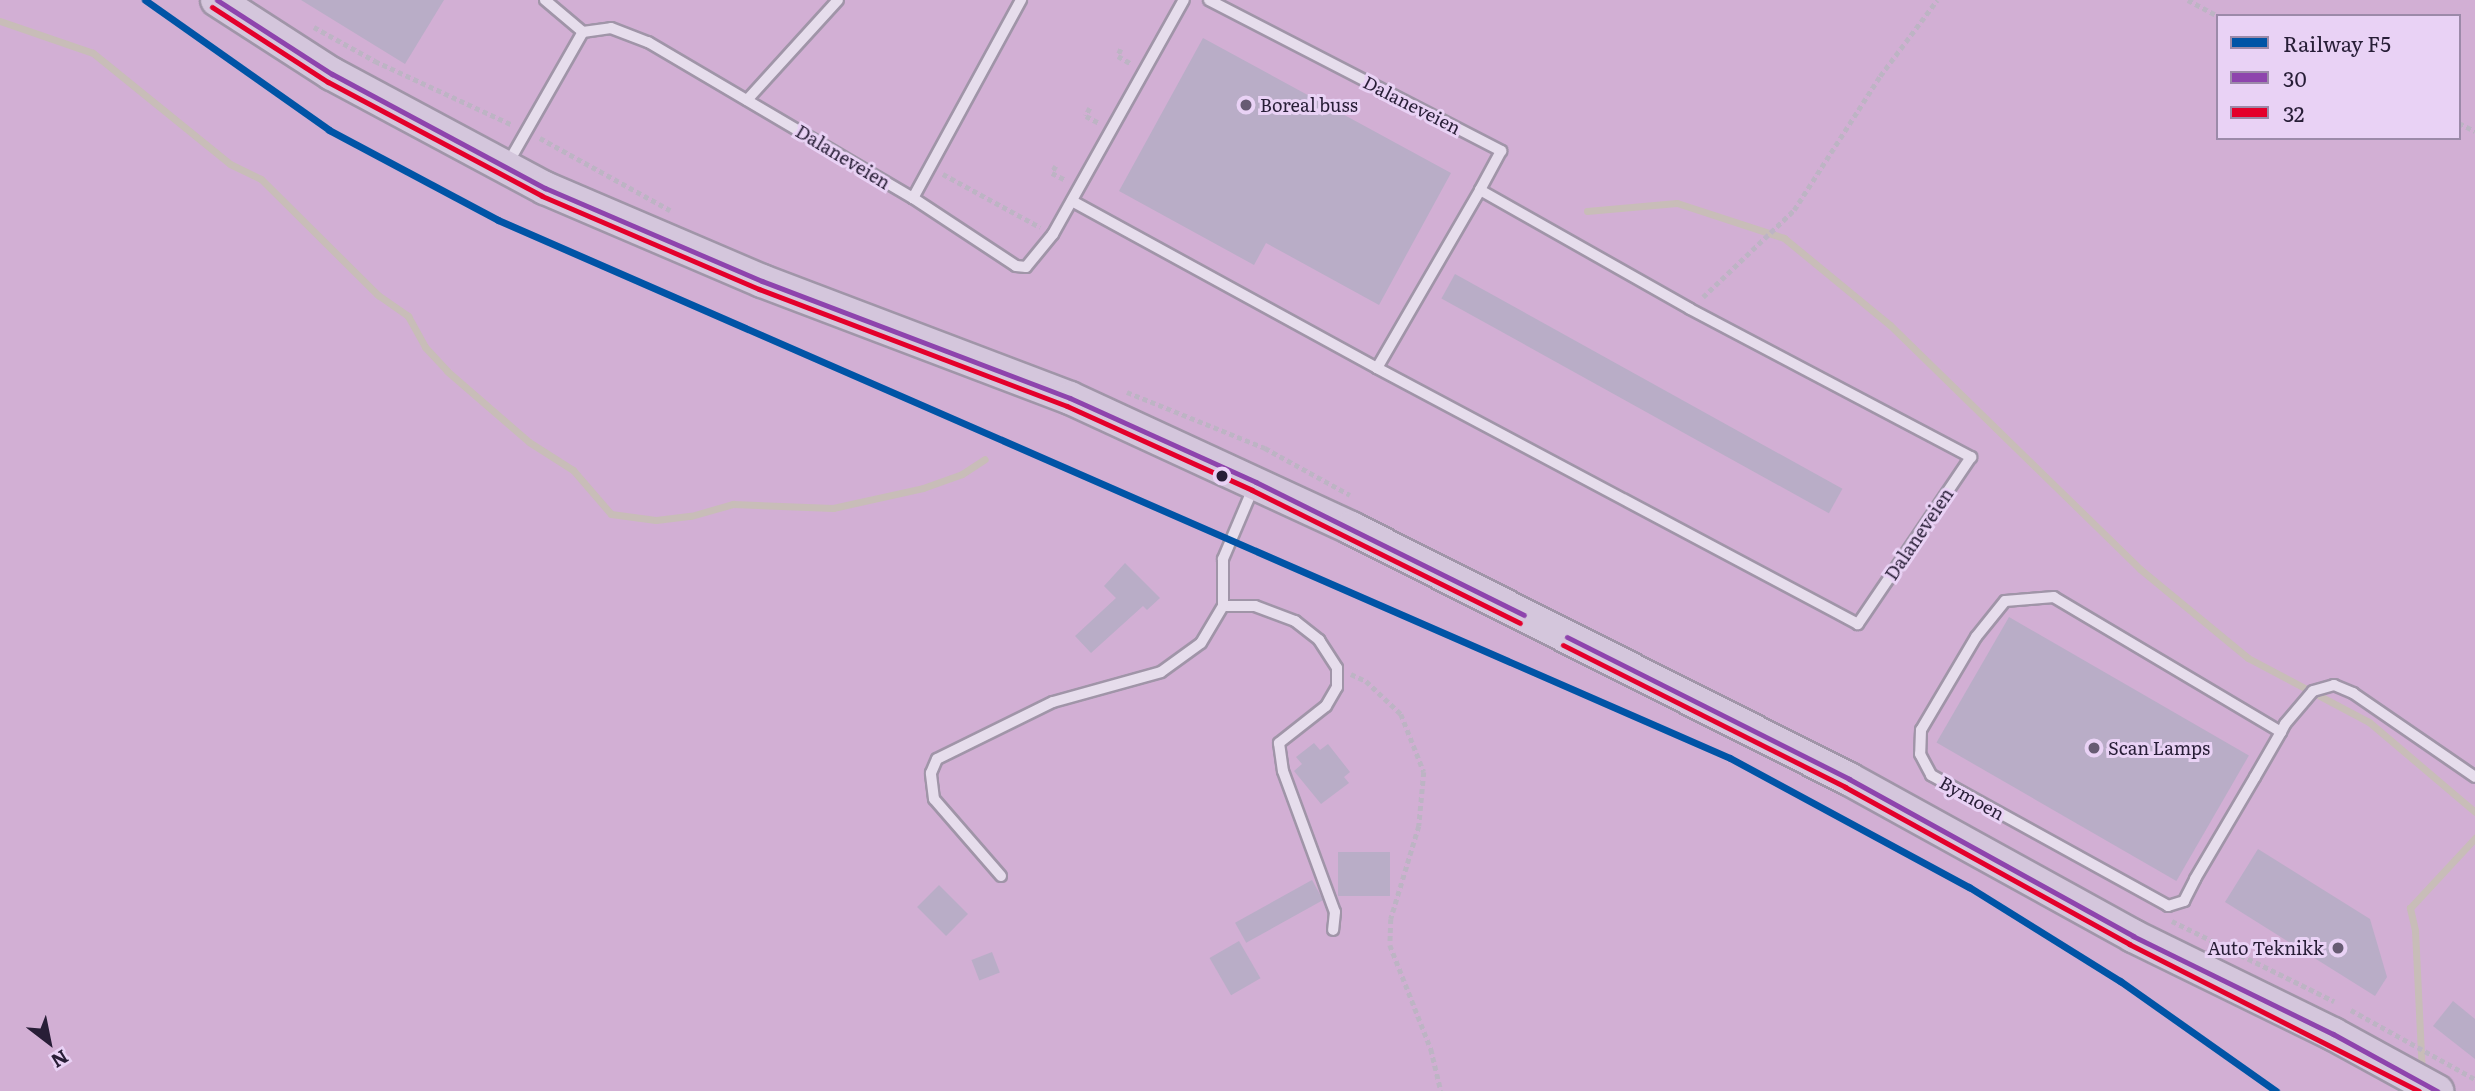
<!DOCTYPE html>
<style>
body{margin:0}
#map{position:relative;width:2475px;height:1091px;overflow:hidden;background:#dbcce3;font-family:Literata,serif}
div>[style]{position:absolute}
.green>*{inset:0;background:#d2afd4}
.stream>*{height:7px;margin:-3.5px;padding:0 3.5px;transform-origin:3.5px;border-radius:3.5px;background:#c8bdb8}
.building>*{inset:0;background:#b9adc7;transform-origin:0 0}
.path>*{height:4.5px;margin-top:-2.25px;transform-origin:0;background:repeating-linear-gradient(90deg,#bdb4c4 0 5px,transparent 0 8.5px)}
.roads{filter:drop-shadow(2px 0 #a095a8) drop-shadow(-2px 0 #a095a8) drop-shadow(0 2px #a095a8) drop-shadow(0 -2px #a095a8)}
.service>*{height:10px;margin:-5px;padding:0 5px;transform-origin:5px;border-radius:5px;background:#e6ddec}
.trunk>*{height:32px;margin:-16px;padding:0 16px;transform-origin:16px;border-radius:16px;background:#d4c6dc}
.bus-1>*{height:5px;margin:-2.5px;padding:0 2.5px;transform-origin:2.5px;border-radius:2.5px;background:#8e44ad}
.bus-2>*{height:5px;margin:-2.5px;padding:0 2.5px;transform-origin:2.5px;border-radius:2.5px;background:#e4002b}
.rail-1>*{height:7px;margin:-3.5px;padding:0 3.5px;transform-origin:3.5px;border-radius:3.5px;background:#0054a6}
.dots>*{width:19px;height:19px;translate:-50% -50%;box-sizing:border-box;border:4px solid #e9d2f5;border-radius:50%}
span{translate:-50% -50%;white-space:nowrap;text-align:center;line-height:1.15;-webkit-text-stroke:6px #e9d2f5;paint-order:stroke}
.poi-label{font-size:18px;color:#281e37}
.left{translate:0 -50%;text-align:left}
.right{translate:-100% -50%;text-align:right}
.street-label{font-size:18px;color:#281e37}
.legend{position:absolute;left:2216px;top:14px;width:245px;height:126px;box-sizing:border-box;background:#e9d2f5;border:2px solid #9c8aa9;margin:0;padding:9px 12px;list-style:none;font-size:21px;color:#281e37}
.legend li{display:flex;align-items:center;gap:14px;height:35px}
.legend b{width:35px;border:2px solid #9c8aa9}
.north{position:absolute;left:14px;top:1007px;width:70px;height:70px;-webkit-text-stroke:5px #e9d2f5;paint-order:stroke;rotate:148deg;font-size:19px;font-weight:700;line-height:28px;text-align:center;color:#281e37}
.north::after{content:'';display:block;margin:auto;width:24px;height:32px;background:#281e37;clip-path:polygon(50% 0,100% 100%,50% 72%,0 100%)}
</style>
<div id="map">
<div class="green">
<i style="clip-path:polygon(evenodd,0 0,2475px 0,2475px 1091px,0 1091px,0 0,2218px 16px,2459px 16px,2459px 138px,2218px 138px,2218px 16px)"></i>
</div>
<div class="stream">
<i style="left:0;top:21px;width:98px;rotate:19deg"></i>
<i style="left:93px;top:53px;width:176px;rotate:39deg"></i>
<i style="left:230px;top:164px;width:34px;rotate:26deg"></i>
<i style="left:261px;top:179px;width:165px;rotate:44.8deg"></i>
<i style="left:378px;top:295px;width:37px;rotate:35deg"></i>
<i style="left:408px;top:316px;width:35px;rotate:61deg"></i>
<i style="left:425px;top:347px;width:33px;rotate:47deg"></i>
<i style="left:447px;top:371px;width:108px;rotate:40.9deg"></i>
<i style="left:529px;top:442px;width:52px;rotate:32.5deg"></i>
<i style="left:573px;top:470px;width:58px;rotate:49.2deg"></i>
<i style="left:611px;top:514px;width:45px;rotate:7.6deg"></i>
<i style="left:656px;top:520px;width:35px;rotate:-7deg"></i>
<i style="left:691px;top:516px;width:44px;rotate:-15.9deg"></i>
<i style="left:733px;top:504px;width:100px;rotate:2.3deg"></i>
<i style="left:833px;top:508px;width:92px;rotate:-12.5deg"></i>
<i style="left:923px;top:488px;width:41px;rotate:-19.7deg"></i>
<i style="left:962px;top:474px;width:27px;rotate:-33deg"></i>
<i style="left:1587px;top:211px;width:90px;rotate:-5.1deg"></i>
<i style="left:1677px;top:203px;width:113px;rotate:18.1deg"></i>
<i style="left:1784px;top:238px;width:137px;rotate:39.4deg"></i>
<i style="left:1890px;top:325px;width:349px;rotate:44.3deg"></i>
<i style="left:2140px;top:569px;width:140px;rotate:39.5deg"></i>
<i style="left:2248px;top:658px;width:137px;rotate:27.9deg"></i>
<i style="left:2369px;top:722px;width:139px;rotate:40.3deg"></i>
<i style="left:2422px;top:1074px;width:144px;rotate:-92.8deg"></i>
<i style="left:2415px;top:930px;width:23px;rotate:-103deg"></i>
<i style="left:2410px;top:908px;width:96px;rotate:-47.1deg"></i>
</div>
<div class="building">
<i style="clip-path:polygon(301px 0,444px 0,405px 64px)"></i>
<i style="clip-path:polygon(1203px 38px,1451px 173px,1379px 305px,1266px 243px,1254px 265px,1119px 191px)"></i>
<i style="left:1455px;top:274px;width:443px;height:28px;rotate:29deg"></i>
<i style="clip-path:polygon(1125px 563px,1160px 598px,1147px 610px,1143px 606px,1091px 653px,1075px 636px,1116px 598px,1104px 586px)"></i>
<i style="left:2009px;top:617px;width:277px;height:145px;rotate:30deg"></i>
<i style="clip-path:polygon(1314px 743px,1320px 750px,1328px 744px,1350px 772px,1344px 777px,1349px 783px,1321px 804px,1294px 771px,1302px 764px,1296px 757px)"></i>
<i style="clip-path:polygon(2258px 849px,2370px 919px,2387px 977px,2375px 996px,2225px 902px)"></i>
<i style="left:1390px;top:852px;width:44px;height:52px;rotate:90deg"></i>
<i style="left:1312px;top:880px;width:23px;height:88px;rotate:61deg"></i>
<i style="left:939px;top:885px;width:41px;height:31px;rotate:45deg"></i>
<i style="left:1239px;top:941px;width:43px;height:34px;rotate:60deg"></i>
<i style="left:992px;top:952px;width:22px;height:22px;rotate:69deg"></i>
<i style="clip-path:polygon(2453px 1001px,2475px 1019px,2475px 1059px,2433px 1026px)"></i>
</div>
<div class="path">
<i style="left:2188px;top:0;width:34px;rotate:28deg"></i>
<i style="left:314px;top:27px;width:70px;rotate:29.1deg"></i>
<i style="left:375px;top:61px;width:152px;rotate:24.9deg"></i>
<i style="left:1121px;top:49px;width:8px;rotate:113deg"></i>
<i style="left:1118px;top:56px;width:16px;rotate:30deg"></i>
<i style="left:1090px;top:108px;width:9px;rotate:117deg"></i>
<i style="left:1086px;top:116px;width:15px;rotate:28deg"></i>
<i style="left:2459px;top:123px;width:18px;rotate:27deg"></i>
<i style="left:540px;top:138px;width:149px;rotate:29deg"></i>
<i style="left:1056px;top:166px;width:8px;rotate:120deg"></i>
<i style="left:1052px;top:173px;width:16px;rotate:27deg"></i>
<i style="left:943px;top:174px;width:111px;rotate:28.7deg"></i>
<i style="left:1703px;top:297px;width:126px;rotate:-43.7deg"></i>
<i style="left:1794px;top:210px;width:159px;rotate:-57.3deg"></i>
<i style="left:1880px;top:76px;width:95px;rotate:-53.1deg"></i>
<i style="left:1127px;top:392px;width:149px;rotate:22.1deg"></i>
<i style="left:1265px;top:448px;width:97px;rotate:28.9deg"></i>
<i style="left:1351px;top:674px;width:17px;rotate:25deg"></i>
<i style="left:1366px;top:681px;width:48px;rotate:43.3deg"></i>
<i style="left:1401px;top:714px;width:62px;rotate:68.4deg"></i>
<i style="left:1424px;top:772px;width:54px;rotate:95.3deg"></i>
<i style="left:1419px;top:826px;width:97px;rotate:106.8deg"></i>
<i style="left:1391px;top:919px;width:26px;rotate:92deg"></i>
<i style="left:1390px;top:945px;width:112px;rotate:68.5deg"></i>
<i style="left:1431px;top:1049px;width:43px;rotate:76.6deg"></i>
<i style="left:2172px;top:921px;width:181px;rotate:26.3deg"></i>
<i style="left:2351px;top:1010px;width:142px;rotate:29.1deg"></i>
</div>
<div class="roads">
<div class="service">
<i style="left:545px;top:0;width:50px;rotate:40.1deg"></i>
<i style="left:1209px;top:0;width:329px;rotate:27.3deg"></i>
<i style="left:1501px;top:151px;width:44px;rotate:118.3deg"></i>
<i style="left:1480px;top:190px;width:241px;rotate:29.5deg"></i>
<i style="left:1690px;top:309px;width:318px;rotate:27.8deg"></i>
<i style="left:1971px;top:457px;width:202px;rotate:124.1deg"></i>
<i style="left:1858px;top:624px;width:545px;rotate:-151.98deg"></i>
<i style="left:747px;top:100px;width:135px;rotate:-47.7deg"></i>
<i style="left:507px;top:165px;width:153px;rotate:-60.3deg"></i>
<i style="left:583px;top:32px;width:28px;rotate:-8deg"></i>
<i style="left:611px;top:28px;width:40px;rotate:21deg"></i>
<i style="left:648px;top:42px;width:308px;rotate:30.5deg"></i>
<i style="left:913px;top:198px;width:123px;rotate:33.4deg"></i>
<i style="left:1016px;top:266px;width:10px;rotate:6deg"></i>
<i style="left:1026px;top:267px;width:43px;rotate:-50.7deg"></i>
<i style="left:1053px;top:234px;width:268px;rotate:-60.8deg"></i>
<i style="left:913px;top:198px;width:226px;rotate:-61.4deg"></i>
<i style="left:1072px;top:201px;width:348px;rotate:28.7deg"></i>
<i style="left:1377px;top:368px;width:206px;rotate:-59.9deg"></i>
<i style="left:1223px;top:606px;width:32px"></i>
<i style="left:1255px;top:606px;width:43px;rotate:20.6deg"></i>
<i style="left:1295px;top:621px;width:31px;rotate:38deg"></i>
<i style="left:1319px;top:640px;width:33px;rotate:57deg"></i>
<i style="left:1337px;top:668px;width:19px;rotate:90deg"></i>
<i style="left:1337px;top:687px;width:22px;rotate:120deg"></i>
<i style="left:1326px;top:706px;width:60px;rotate:141.8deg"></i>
<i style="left:1279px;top:743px;width:28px;rotate:82deg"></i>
<i style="left:1283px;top:771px;width:150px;rotate:69.8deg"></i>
<i style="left:1335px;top:912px;width:18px;rotate:96deg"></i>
<i style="left:2281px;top:732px;width:264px;rotate:-149.3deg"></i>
<i style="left:2054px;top:597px;width:49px;rotate:175.3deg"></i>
<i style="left:2005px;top:601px;width:46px;rotate:128.9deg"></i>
<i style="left:1976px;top:637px;width:108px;rotate:120.6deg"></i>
<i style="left:1921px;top:730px;width:24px;rotate:92deg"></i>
<i style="left:1920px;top:754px;width:24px;rotate:62deg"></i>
<i style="left:1931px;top:775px;width:271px;rotate:28.9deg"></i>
<i style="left:2168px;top:906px;width:17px;rotate:-17deg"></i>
<i style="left:2184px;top:901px;width:25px;rotate:-63deg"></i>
<i style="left:2195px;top:879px;width:118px;rotate:-59.5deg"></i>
<i style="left:2255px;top:777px;width:52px;rotate:-60deg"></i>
<i style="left:2281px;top:732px;width:9px;rotate:-63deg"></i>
<i style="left:2285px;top:724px;width:43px;rotate:-49.7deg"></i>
<i style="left:2313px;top:691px;width:22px;rotate:-16deg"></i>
<i style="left:2334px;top:685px;width:21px;rotate:23deg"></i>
<i style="left:2353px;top:693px;width:148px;rotate:34.5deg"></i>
<i style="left:1001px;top:876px;width:102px;rotate:-131deg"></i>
<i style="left:934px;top:799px;width:26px;rotate:-97deg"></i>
<i style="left:931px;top:773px;width:15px;rotate:-67deg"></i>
<i style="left:937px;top:759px;width:129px;rotate:-26.2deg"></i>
<i style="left:1053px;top:702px;width:112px;rotate:-15.5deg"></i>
<i style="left:1161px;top:672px;width:49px;rotate:-35.9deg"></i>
<i style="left:1201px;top:643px;width:43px;rotate:-59.3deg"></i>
<i style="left:1223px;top:606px;width:47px;rotate:-90deg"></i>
<i style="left:1223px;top:559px;width:79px;rotate:-67deg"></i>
</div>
<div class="trunk">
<i style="left:217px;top:0;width:137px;rotate:32.8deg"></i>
<i style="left:332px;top:74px;width:242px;rotate:28.2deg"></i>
<i style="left:545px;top:188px;width:236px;rotate:23.2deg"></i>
<i style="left:762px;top:281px;width:329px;rotate:20.8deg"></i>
<i style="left:1070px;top:398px;width:310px;rotate:24.8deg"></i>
<i style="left:1351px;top:528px;width:558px;rotate:26.75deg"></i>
<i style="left:1849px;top:779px;width:325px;rotate:28.9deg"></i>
<i style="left:2133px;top:936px;width:223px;rotate:26.1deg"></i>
<i style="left:2333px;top:1034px;width:119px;rotate:28.7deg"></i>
</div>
</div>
<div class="bus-1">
<i style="left:217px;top:0;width:137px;rotate:32.8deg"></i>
<i style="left:332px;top:74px;width:242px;rotate:28.2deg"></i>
<i style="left:545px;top:188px;width:236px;rotate:23.2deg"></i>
<i style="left:762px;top:281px;width:329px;rotate:20.8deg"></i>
<i style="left:1070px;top:398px;width:204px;rotate:24.3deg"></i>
<i style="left:1256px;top:482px;width:299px;rotate:26.4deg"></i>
<i style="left:1567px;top:637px;width:316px;rotate:26.7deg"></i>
<i style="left:1849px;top:779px;width:325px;rotate:28.9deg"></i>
<i style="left:2133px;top:936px;width:223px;rotate:26.1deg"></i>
<i style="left:2333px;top:1034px;width:119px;rotate:28.7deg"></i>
</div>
<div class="bus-2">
<i style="left:212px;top:7px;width:138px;rotate:32.9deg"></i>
<i style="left:328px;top:82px;width:242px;rotate:28deg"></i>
<i style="left:542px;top:196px;width:236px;rotate:23.2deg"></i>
<i style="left:759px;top:289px;width:329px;rotate:20.8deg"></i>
<i style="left:1067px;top:406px;width:203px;rotate:24.4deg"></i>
<i style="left:1252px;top:490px;width:299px;rotate:26.4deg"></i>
<i style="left:1563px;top:645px;width:316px;rotate:26.7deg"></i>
<i style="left:1845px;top:787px;width:325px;rotate:28.9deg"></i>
<i style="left:2129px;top:944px;width:325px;rotate:26.9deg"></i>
</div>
<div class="rail-1">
<i style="left:145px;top:0;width:225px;rotate:35.2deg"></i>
<i style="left:329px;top:130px;width:191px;rotate:28deg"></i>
<i style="left:498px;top:220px;width:1344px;rotate:23.59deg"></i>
<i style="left:1730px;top:758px;width:272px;rotate:28.4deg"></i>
<i style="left:1969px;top:887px;width:178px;rotate:31.9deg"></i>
<i style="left:2120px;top:981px;width:191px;rotate:35.2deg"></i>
</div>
<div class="dots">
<i style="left:1246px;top:105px;background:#675b73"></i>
<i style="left:1222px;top:476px;background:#281e37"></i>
<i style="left:2094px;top:748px;background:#675b73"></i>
<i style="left:2338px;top:948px;background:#675b73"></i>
</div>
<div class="poi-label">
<span class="left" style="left:1260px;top:105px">Boreal buss</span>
<span class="left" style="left:2108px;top:748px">Scan Lamps</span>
<span class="right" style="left:2324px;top:948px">Auto Teknikk</span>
</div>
<div class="street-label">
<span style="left:1412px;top:105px;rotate:27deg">Dalaneveien</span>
<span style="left:843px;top:157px;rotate:31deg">Dalaneveien</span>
<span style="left:1919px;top:534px;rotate:-56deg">Dalaneveien</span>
<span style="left:1972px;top:798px;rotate:29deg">Bymoen</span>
</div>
<ul class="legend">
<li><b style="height:9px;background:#0054a6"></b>Railway F5</li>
<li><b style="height:9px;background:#8e44ad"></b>30</li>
<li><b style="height:9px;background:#e4002b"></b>32</li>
</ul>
<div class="north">N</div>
</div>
